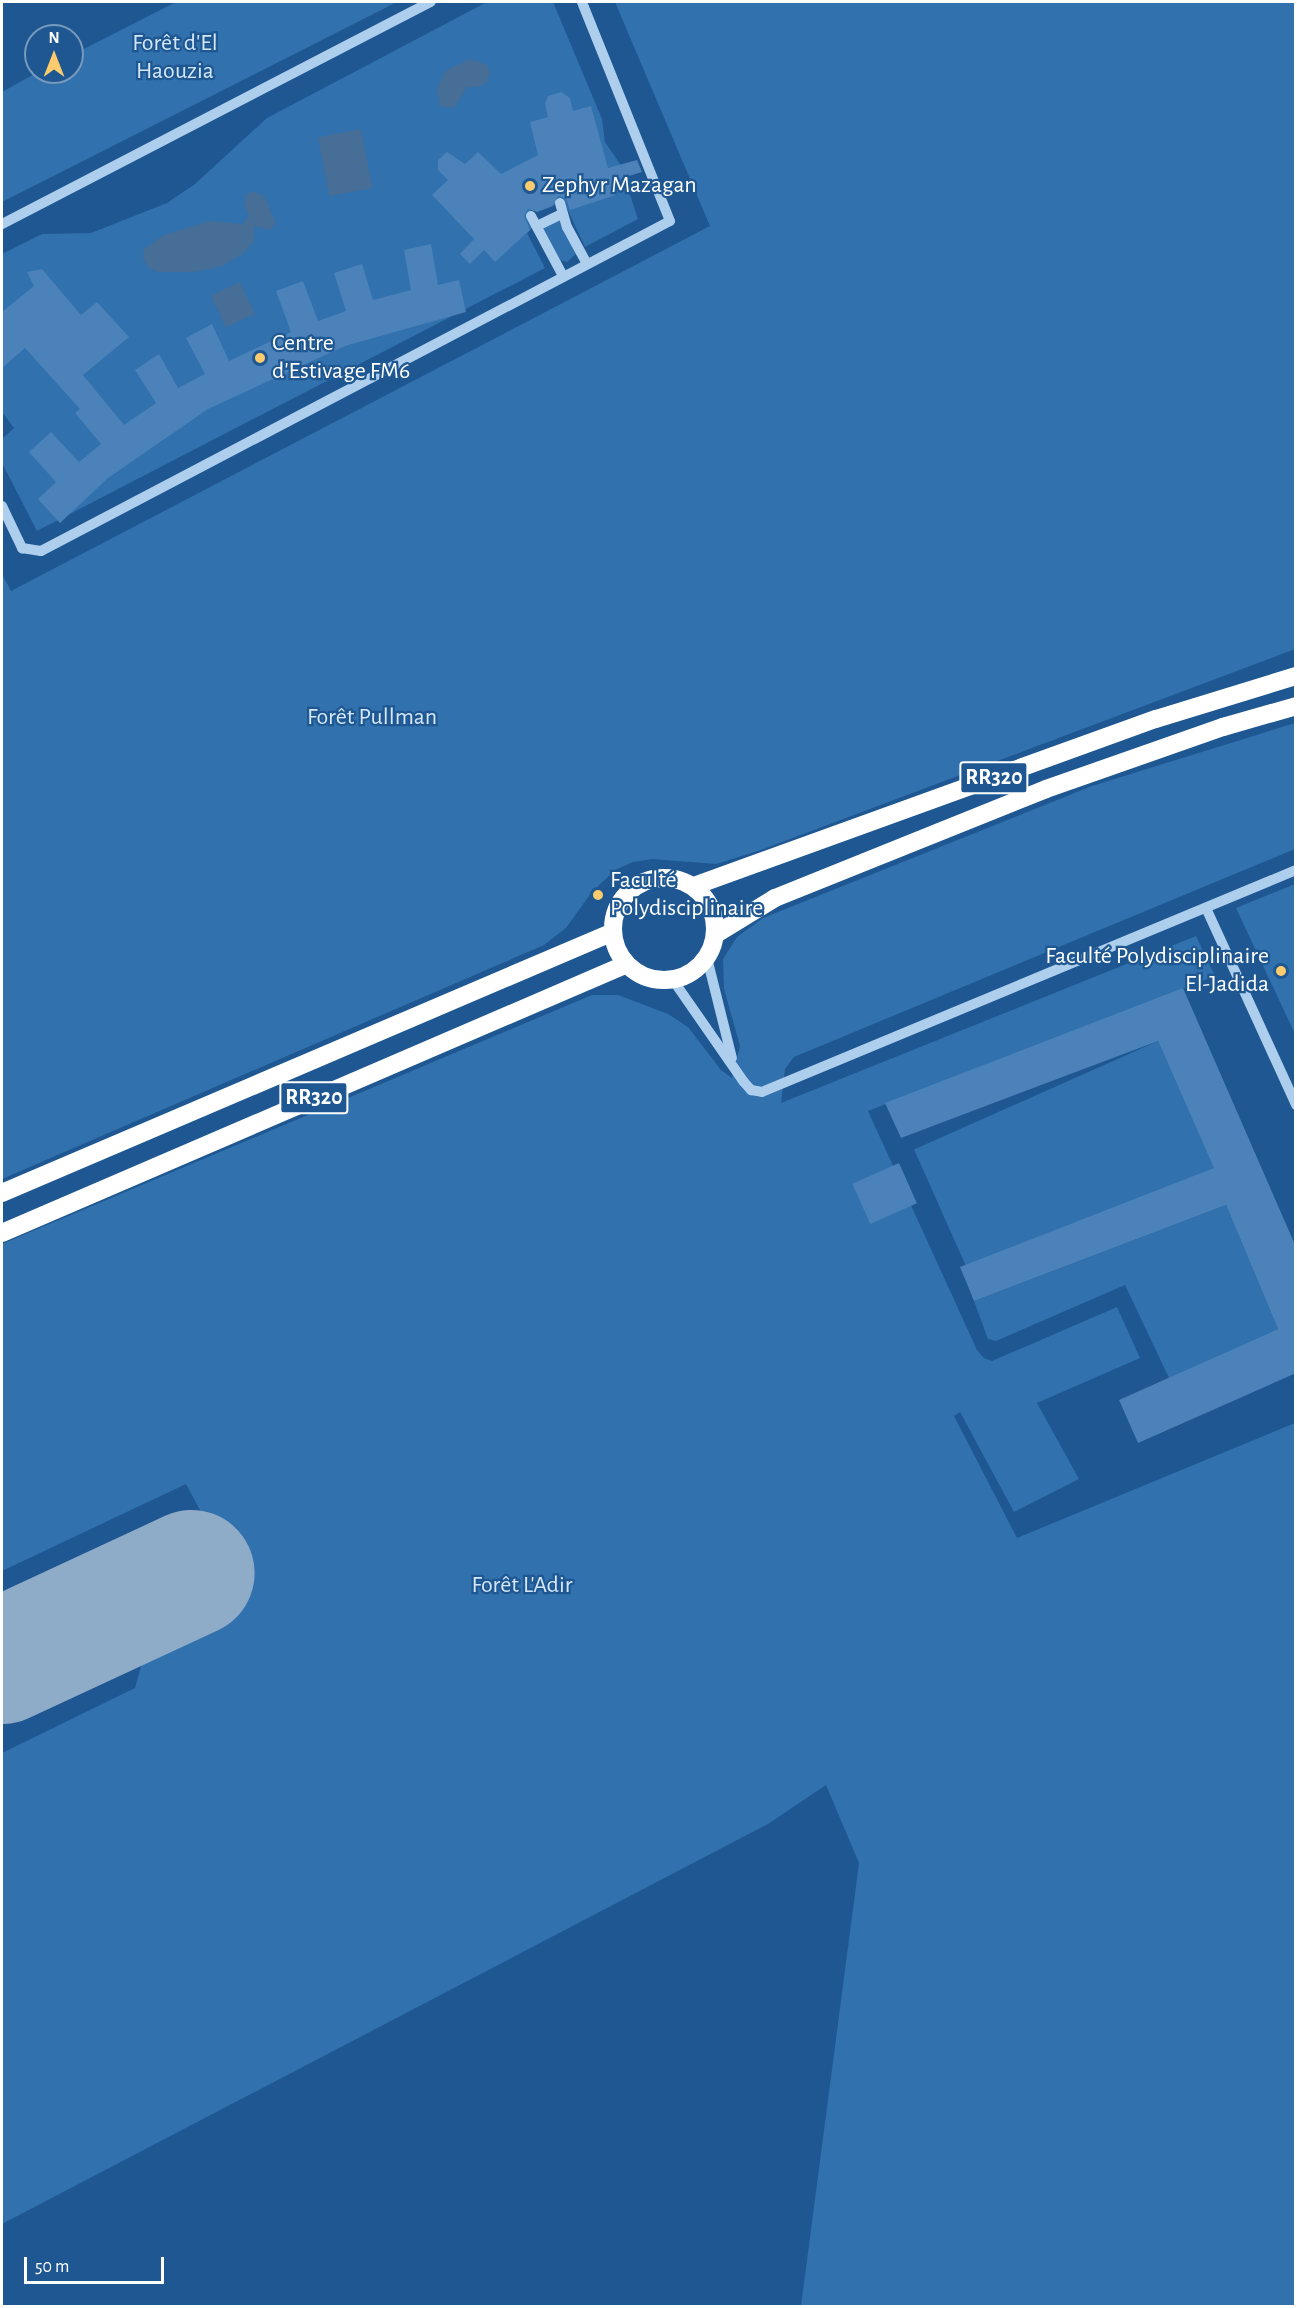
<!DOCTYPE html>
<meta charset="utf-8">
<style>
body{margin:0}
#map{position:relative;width:1297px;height:2308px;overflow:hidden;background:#1e5791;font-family:"Alegreya Sans",sans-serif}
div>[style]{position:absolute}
.green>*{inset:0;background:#3171ae;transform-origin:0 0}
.water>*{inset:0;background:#466e97;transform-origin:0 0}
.runway>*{height:126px;margin:-63px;padding:0 63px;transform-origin:63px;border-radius:63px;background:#8eabc8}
.building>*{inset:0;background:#4b82b9;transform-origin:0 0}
.minor>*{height:10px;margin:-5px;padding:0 5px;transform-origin:5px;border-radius:5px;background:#aeceee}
.highway>*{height:18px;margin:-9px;padding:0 9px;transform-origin:9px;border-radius:9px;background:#fff}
.highway>.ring{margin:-9px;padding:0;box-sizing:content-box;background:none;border:18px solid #fff;border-radius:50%}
.dots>*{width:16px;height:16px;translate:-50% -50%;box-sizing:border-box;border:3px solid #1e5791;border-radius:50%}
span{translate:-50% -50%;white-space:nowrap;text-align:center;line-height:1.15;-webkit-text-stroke:4.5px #1e5791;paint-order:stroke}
.shield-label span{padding:2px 4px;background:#1e5791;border:2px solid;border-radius:4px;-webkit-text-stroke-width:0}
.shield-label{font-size:22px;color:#fff;font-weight:700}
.park-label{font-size:24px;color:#d4e7fa}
.poi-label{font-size:24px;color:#fff}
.left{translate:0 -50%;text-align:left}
.right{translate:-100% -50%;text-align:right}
.frame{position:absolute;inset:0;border:3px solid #fff;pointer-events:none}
.north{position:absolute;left:24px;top:24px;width:60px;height:60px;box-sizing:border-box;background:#1e5791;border:2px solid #789abd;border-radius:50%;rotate:0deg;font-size:16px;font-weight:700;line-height:24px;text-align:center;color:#fff}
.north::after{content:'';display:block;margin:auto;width:21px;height:27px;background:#fccb6e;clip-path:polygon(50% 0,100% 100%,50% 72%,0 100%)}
.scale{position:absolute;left:24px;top:2257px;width:140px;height:27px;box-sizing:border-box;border:3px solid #fff;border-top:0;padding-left:8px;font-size:18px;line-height:21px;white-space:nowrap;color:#fff;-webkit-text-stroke:4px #1e5791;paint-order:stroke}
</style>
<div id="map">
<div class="green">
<i style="clip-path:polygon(176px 2px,397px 2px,2px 202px,2px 92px,38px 72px,72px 72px,72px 55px)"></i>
<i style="clip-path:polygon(487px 2px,553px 2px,602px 119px,605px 142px,620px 164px,638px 219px,585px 247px,564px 202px,554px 205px,549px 194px,527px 206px,534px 214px,534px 227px,527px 233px,545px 268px,37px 531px,2px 463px,2px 439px,14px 428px,2px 412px,2px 254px,42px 234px,91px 233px,167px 203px,195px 184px,267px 118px)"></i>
<i style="clip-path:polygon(615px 2px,1295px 2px,1295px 649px,761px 850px,716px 864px,652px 859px,633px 862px,615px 870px,591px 893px,566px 928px,544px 945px,2px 1179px,2px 574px,11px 591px,710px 226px)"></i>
<i style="clip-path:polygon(560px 220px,576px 254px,567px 262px,560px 260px,544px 230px,544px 225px)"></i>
<i style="clip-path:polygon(1295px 723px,1295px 849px,794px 1057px,785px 1069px,781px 1103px,1196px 936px,1215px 976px,868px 1111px,977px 1350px,984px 1358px,992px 1361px,1117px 1307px,1140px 1358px,1037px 1403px,1079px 1479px,1014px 1512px,960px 1412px,954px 1416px,1017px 1538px,1295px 1423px,1295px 2306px,801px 2306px,859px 1863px,826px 1785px,768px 1824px,2px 2224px,2px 1753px,135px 1688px,149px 1638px,184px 1604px,199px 1550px,202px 1514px,186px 1484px,2px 1571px,2px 1244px,592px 995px,618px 995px,668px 1014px,688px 1027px,721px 1070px,732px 1078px,740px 1046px,724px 989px,723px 959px,737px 937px,763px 918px,1092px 786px)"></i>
<i style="clip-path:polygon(1295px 884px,1295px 1034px,1236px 908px)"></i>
<i style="left:1158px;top:1041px;width:139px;height:267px;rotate:66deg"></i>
<i style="clip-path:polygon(1226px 1205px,1278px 1329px,1169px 1378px,1125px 1285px,996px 1341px,988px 1339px,974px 1301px)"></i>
</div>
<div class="water">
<i style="clip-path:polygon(469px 59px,486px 64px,490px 72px,488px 81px,480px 87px,467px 87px,454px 108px,440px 106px,437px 89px,445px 71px)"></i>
<i style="left:361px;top:129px;width:60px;height:44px;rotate:79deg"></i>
<i style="clip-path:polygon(253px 191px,264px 196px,276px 223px,270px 230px,254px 226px,254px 241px,241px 255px,222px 266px,193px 272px,158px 272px,148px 267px,143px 258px,144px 249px,164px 235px,210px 221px,243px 224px,249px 216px,244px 205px,246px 195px)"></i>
<i style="left:240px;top:282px;width:35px;height:32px;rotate:65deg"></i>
</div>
<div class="runway">
<i style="left:2px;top:1661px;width:209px;rotate:-24.9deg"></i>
</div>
<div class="building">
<i style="clip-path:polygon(561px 92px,570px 98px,573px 111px,591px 106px,608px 168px,637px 160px,642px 172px,612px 181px,616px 195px,570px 210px,566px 198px,558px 196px,553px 206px,537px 212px,528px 209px,524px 216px,530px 230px,495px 262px,484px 250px,470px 264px,460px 254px,474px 239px,432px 195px,448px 180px,438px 170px,438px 160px,447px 152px,465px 164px,478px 152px,501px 174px,538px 155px,530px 122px,548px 117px,545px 104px,548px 96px)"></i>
<i style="clip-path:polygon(431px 244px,438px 285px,459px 280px,466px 312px,345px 346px,208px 409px,108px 478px,60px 523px,38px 499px,56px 482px,29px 452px,51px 432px,79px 462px,101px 444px,75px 413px,80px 409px,25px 348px,2px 368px,2px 312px,34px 286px,27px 272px,42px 269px,81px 315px,97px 302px,129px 337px,83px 375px,124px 425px,156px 403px,135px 370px,159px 354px,178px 388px,205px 374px,186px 338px,212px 324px,229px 361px,291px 332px,276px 291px,303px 281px,318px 321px,346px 311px,334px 273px,362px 264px,373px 300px,411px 290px,404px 250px)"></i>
<i style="clip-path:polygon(1183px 988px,1296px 1247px,1296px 1373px,1138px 1443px,1119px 1400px,1278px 1329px,1226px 1205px,974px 1301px,960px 1267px,1214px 1168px,1158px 1041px,901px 1138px,885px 1103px)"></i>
<i style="left:899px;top:1163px;width:44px;height:51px;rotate:66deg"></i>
</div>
<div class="minor">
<i style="left:560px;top:203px;width:25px;rotate:74deg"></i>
<i style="left:567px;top:227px;width:42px;rotate:61.6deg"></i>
<i style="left:531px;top:216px;width:68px;rotate:61.9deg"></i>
<i style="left:2px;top:224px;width:483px;rotate:-27.4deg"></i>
<i style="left:537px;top:226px;width:28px;rotate:-26deg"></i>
<i style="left:2px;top:506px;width:47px;rotate:64.5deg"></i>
<i style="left:22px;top:548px;width:19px;rotate:9deg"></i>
<i style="left:41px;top:551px;width:710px;rotate:-27.68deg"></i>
<i style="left:670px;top:221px;width:236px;rotate:-111.9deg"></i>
<i style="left:1206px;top:908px;width:217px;rotate:65.4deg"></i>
<i style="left:707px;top:958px;width:103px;rotate:76deg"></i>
<i style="left:673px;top:980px;width:124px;rotate:55.2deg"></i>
<i style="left:744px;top:1082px;width:11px;rotate:49deg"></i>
<i style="left:751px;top:1090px;width:11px;rotate:10deg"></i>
<i style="left:762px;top:1092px;width:578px;rotate:-22.57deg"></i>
</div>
<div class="highway">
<i class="ring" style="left:613px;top:878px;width:84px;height:84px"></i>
<i style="left:694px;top:886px;width:491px;rotate:-19.9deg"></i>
<i style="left:1156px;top:719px;width:146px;rotate:-17.1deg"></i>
<i style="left:716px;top:934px;width:69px;rotate:-31.4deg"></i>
<i style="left:775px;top:898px;width:292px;rotate:-21.9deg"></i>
<i style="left:1046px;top:789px;width:188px;rotate:-19.3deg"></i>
<i style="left:1223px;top:727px;width:76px;rotate:-16deg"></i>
<i style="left:2px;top:1193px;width:664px;rotate:-23.13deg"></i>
<i style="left:2px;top:1233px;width:680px;rotate:-23.29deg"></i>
</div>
<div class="dots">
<i style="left:530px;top:186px;background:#fccb6e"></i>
<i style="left:260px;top:358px;background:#fccb6e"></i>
<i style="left:598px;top:895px;background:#fccb6e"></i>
<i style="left:1281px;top:971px;background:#fccb6e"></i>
</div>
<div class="shield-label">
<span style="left:994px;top:778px">RR320</span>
<span style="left:314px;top:1098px">RR320</span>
</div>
<div class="park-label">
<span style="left:175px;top:58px">Forêt d'El<br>Haouzia</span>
<span style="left:372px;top:718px">Forêt Pullman</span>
<span style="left:522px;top:1586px">Forêt L'Adir</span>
</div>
<div class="poi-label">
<span class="left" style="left:542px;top:186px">Zephyr Mazagan</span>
<span class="left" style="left:272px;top:358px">Centre<br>d'Estivage FM6</span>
<span class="left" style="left:610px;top:895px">Faculté<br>Polydisciplinaire</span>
<span class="right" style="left:1269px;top:971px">Faculté Polydisciplinaire<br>El-Jadida</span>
</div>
<div class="frame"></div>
<div class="north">N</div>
<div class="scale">50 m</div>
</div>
